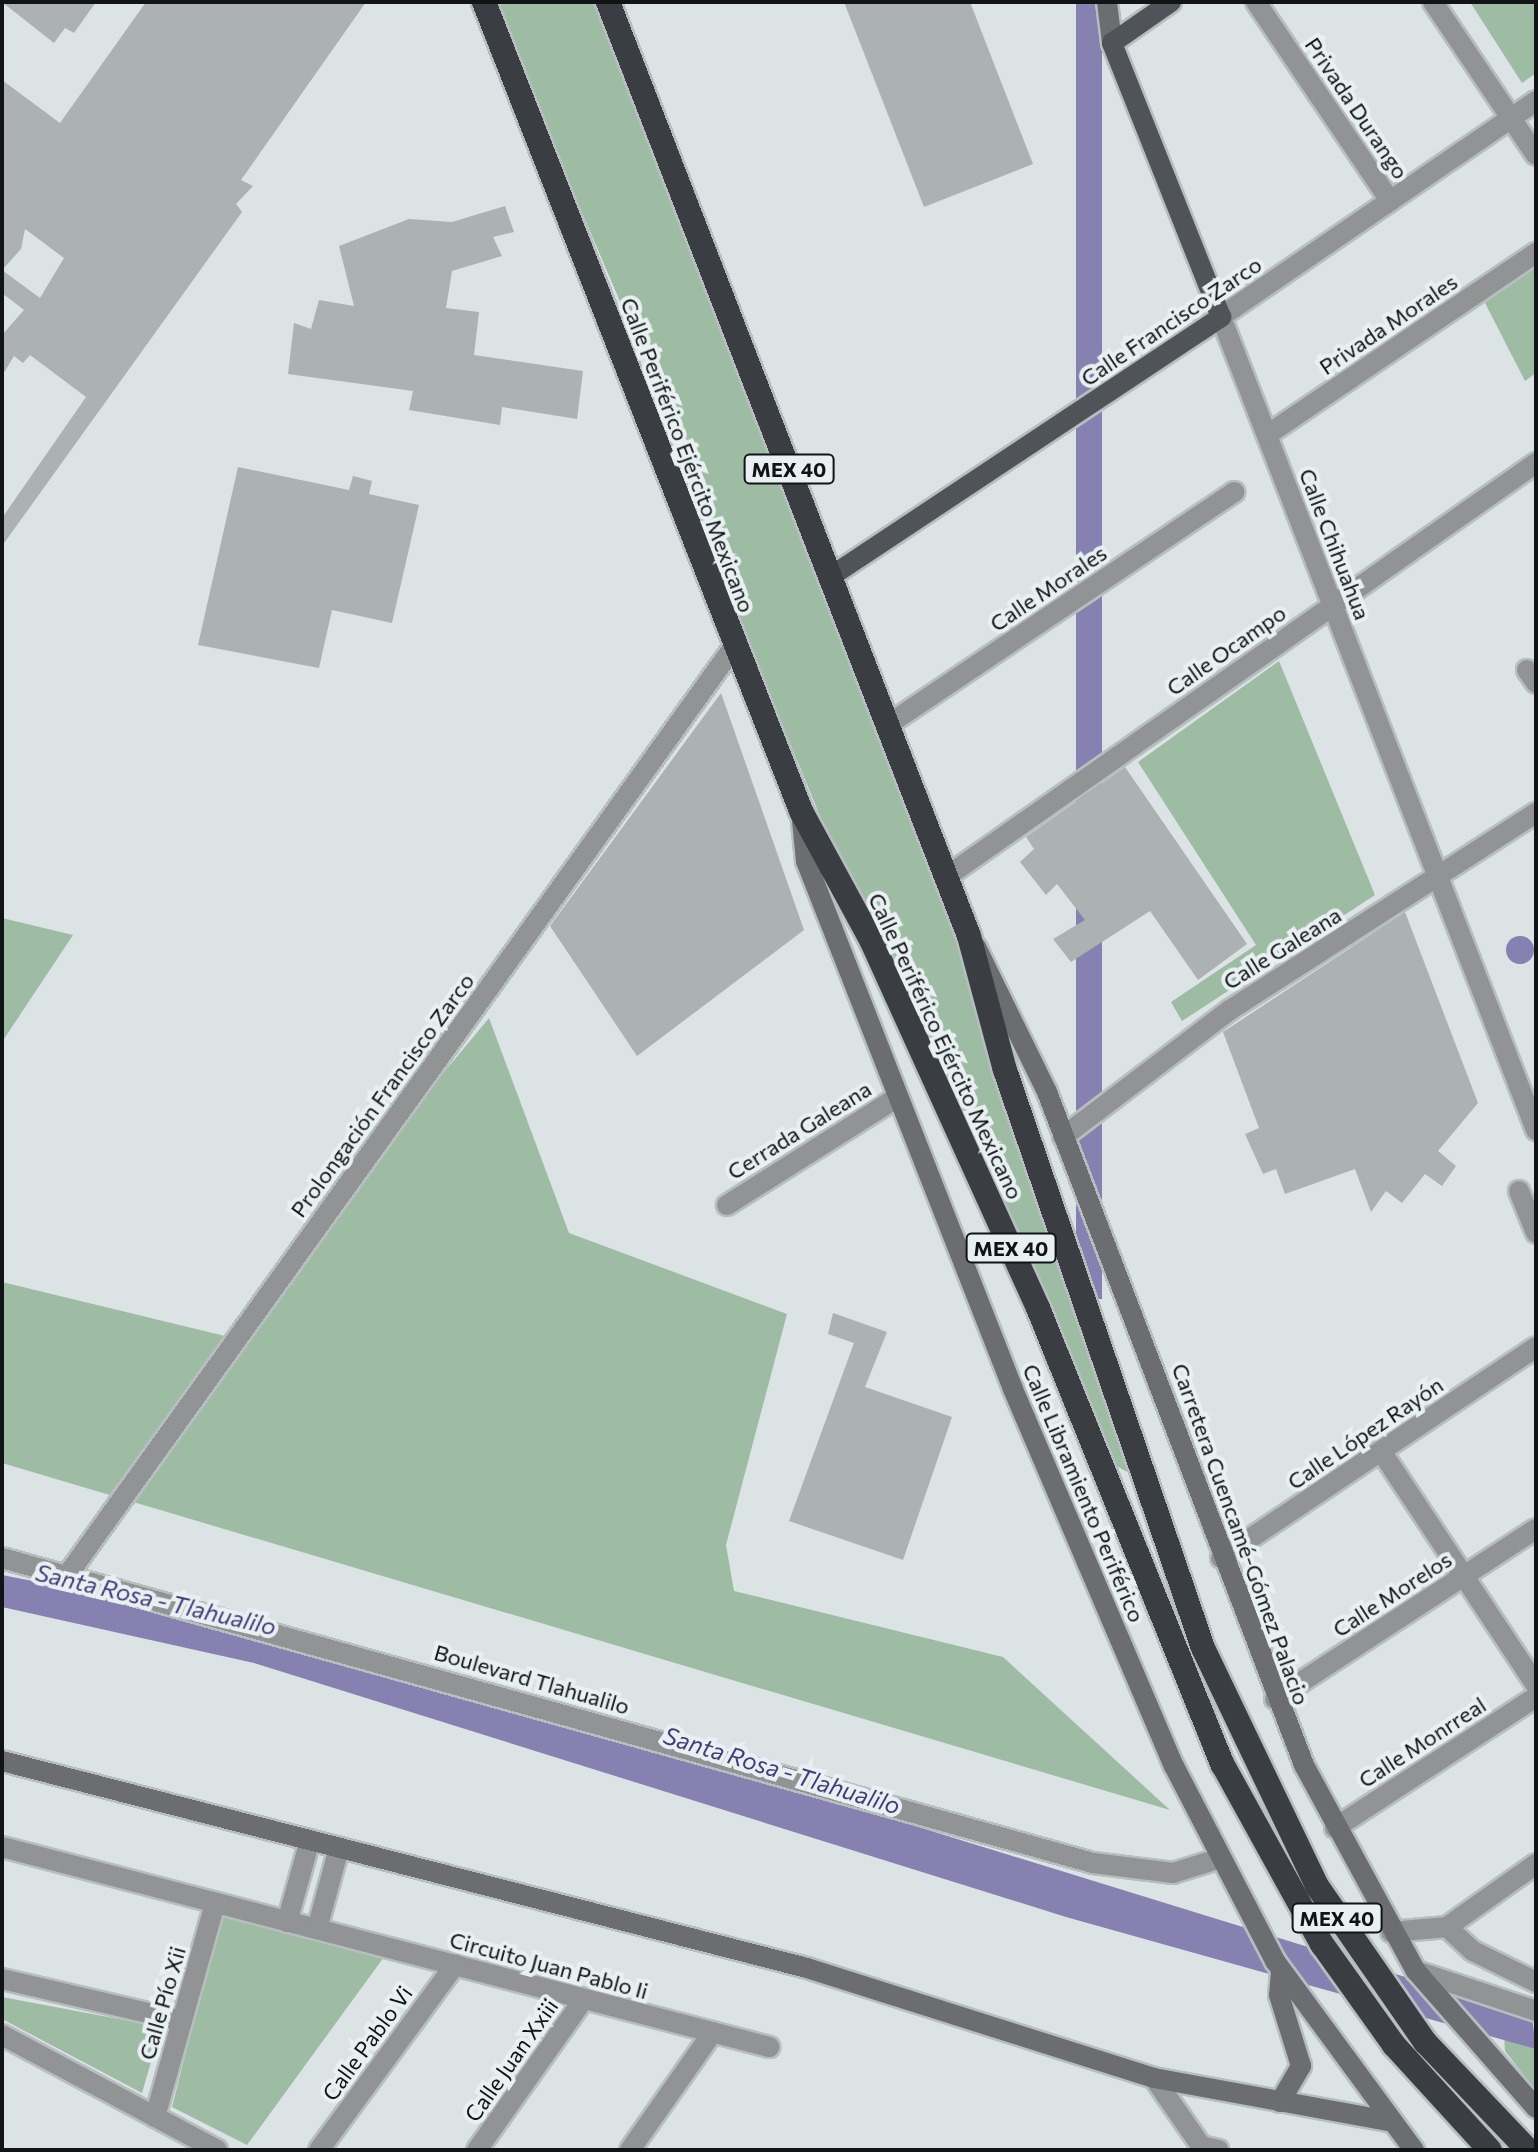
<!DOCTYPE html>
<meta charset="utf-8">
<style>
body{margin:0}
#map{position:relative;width:1538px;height:2152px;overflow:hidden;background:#dce3e5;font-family:Commissioner,sans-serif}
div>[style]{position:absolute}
.green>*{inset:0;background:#9dbca3}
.water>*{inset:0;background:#8681b0;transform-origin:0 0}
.round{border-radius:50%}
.building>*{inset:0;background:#abb2b1}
.roads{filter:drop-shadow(2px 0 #b7bebf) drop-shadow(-2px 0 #b7bebf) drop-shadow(0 2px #b7bebf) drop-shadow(0 -2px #b7bebf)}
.street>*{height:20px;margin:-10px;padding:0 10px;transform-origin:10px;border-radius:10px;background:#919395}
.secondary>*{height:20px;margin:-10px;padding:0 10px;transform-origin:10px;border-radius:10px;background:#6b6d70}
.primary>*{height:20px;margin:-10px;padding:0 10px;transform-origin:10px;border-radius:10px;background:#505357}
.highway>*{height:24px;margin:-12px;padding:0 12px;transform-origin:12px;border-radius:12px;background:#3a3d41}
span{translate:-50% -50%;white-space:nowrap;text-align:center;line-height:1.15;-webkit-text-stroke:8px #e9f0f2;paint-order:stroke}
.shield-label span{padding:2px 6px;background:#e9f0f2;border:2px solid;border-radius:6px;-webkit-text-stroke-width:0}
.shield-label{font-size:20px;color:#111314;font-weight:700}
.street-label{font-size:22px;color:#111314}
.water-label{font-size:24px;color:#463b78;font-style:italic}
.frame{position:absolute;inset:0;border:4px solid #111314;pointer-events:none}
</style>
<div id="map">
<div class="green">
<i style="clip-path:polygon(492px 2px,613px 2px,964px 936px,1136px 1477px,1115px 1465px,836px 855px,712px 553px,660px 395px)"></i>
<i style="clip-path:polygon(1470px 2px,1536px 2px,1536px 73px,1522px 83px)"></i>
<i style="clip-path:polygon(1534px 262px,1536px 373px,1525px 381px,1485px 303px)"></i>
<i style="clip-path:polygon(1279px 661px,1375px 895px,1182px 1021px,1171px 1002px,1256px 945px,1138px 762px)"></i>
<i style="clip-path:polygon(2px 918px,73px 935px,2px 1042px)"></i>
<i style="clip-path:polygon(489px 1018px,569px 1233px,787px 1314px,726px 1545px,734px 1591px,1003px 1657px,1170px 1810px,2px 1463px,2px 1282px,225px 1336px)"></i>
<i style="clip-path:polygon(221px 1915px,384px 1957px,247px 2145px,172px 2107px)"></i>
<i style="clip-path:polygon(2px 1997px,161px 2027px,142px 2093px,2px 2019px)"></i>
<i style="clip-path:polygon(1504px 2037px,1536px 2049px,1536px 2091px,1505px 2051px)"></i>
</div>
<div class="water">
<i style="left:1076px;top:2px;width:26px;height:1297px"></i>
<i class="round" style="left:1506px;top:936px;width:28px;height:28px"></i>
<i style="clip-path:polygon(2px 1575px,276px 1629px,1532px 2016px,1536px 2049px,1066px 1917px,254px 1663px,2px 1607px)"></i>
</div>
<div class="building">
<i style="clip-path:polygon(2px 2px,96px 2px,74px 33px,65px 28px,54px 43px)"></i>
<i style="clip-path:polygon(146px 2px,366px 2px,241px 180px,253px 186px,236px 204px,242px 212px,2px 546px,2px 518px,86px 397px,30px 355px,23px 363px,14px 356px,2px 376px,2px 335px,24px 310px,2px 293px,2px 270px,40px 298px,64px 258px,25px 229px,21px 249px,2px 270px,2px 80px,60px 123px)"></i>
<i style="clip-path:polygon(844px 2px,970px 2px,1033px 164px,924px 207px)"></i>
<i style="clip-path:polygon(505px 206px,514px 232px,493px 237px,502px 256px,452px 271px,446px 308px,479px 312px,474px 355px,583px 371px,577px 419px,502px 407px,500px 425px,409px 410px,413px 391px,288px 374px,294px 323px,311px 329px,319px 300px,354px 306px,339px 246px,409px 219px,452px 222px)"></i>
<i style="clip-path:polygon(238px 467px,349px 490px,353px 476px,372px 481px,369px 494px,419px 505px,392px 623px,332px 610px,319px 668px,198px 645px)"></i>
<i style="clip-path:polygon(721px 693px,804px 930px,637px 1056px,550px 926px)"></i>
<i style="clip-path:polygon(1125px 767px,1247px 944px,1198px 980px,1150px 911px,1071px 962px,1053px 939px,1085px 920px,1057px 884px,1046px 895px,1020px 862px,1034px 849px,1026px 837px)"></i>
<i style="clip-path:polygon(1405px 912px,1478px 1103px,1438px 1151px,1456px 1166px,1442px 1186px,1425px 1174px,1402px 1203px,1386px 1191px,1371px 1212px,1355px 1169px,1285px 1194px,1276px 1169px,1263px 1174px,1245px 1134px,1259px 1128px,1223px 1032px)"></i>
<i style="clip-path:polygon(833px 1313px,887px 1332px,865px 1387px,952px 1417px,903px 1560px,789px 1521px,854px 1343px,828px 1334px)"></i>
</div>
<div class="roads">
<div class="street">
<i style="left:1256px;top:2px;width:240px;rotate:56deg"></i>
<i style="left:1433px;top:2px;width:184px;rotate:56.1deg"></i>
<i style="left:1536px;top:101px;width:382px;rotate:145.6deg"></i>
<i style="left:1221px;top:317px;width:872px;rotate:68.82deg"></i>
<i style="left:1267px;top:435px;width:325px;rotate:-34.1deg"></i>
<i style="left:1527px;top:670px;width:16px;rotate:55deg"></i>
<i style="left:889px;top:724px;width:416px;rotate:-33.9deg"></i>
<i style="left:946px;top:877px;width:721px;rotate:-35.06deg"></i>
<i style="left:1063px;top:1137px;width:210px;rotate:-37.3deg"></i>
<i style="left:1230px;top:1010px;width:364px;rotate:-32.8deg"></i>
<i style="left:1519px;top:1191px;width:45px;rotate:68deg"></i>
<i style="left:727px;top:1205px;width:202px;rotate:-32.3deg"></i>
<i style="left:1381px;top:1451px;width:281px;rotate:56.5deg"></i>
<i style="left:2px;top:1558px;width:1133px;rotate:15.62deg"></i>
<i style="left:1093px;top:1863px;width:81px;rotate:7.1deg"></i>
<i style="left:1173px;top:1873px;width:47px;rotate:-17.3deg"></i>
<i style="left:1221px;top:1558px;width:379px;rotate:-33.8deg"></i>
<i style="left:69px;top:1573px;width:1142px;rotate:-54.33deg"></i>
<i style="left:1275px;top:1699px;width:311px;rotate:-33.1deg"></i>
<i style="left:1335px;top:1828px;width:240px;rotate:-33.1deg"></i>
<i style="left:2px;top:1847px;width:793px;rotate:14.61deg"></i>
<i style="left:287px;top:1922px;width:85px;rotate:-74.3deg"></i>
<i style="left:1447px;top:1927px;width:35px;rotate:43deg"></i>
<i style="left:1473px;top:1951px;width:70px;rotate:26.2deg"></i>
<i style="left:317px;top:1929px;width:84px;rotate:-74.8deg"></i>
<i style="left:1391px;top:1932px;width:56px;rotate:-5.1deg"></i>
<i style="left:1447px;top:1927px;width:109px;rotate:-35.3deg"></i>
<i style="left:1416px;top:1971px;width:126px;rotate:18.4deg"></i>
<i style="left:2px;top:1979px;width:185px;rotate:13.1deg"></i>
<i style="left:2px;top:2035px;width:244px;rotate:28.1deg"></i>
<i style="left:1154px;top:2078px;width:83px;rotate:55.3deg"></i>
<i style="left:1201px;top:2146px;width:18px;rotate:13deg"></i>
<i style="left:155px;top:2117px;width:222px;rotate:-74.3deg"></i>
<i style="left:319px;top:2150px;width:230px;rotate:-53.7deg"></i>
<i style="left:477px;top:2150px;width:185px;rotate:-54.7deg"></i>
<i style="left:630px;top:2150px;width:144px;rotate:-54.9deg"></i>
</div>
<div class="secondary">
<i style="left:1107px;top:2px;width:41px;rotate:83deg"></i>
<i style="left:801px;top:811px;width:50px;rotate:84.3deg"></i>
<i style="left:806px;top:861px;width:567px;rotate:68.59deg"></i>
<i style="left:1013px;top:1389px;width:410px;rotate:66.9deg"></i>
<i style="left:1174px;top:1766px;width:220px;rotate:62.6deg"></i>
<i style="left:1275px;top:1961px;width:235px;rotate:53.7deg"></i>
<i style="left:976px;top:947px;width:161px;rotate:63.9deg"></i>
<i style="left:1047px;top:1092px;width:720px;rotate:69.1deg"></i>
<i style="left:1304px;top:1765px;width:234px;rotate:61.5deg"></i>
<i style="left:1416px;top:1971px;width:182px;rotate:48.8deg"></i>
<i style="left:2px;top:1761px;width:831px;rotate:14.42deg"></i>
<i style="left:807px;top:1968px;width:364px;rotate:17.6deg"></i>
<i style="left:1154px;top:2078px;width:239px;rotate:10.4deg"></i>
<i style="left:1280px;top:2102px;width:42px;rotate:-59.7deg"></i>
<i style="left:1301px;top:2066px;width:74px;rotate:-107.2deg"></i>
<i style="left:1279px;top:1995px;width:24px;rotate:-85deg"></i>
</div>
<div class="primary">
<i style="left:830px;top:577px;width:470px;rotate:-33.6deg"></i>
<i style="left:1221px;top:317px;width:295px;rotate:-111.7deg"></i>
<i style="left:1112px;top:43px;width:72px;rotate:-34.8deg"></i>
</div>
<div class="highway">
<i style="left:484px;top:2px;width:869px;rotate:68.6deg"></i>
<i style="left:801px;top:811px;width:149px;rotate:61.5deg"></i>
<i style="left:872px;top:942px;width:402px;rotate:65.6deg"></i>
<i style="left:1038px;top:1308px;width:493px;rotate:68deg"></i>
<i style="left:1223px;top:1765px;width:205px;rotate:61.1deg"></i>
<i style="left:1322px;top:1944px;width:124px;rotate:54.5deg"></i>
<i style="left:1394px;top:2045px;width:142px;rotate:47.6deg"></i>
<i style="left:608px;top:2px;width:1001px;rotate:68.87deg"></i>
<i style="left:969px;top:936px;width:139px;rotate:75deg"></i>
<i style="left:1005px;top:1070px;width:611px;rotate:71.09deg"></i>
<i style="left:1203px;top:1648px;width:264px;rotate:64.4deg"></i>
<i style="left:1317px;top:1886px;width:190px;rotate:55.3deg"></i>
<i style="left:1425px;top:2042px;width:149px;rotate:46.4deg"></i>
</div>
</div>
<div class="shield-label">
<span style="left:789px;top:469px">MEX 40</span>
<span style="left:1011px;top:1248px">MEX 40</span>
<span style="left:1337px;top:1918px">MEX 40</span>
</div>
<div class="street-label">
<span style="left:1357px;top:108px;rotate:56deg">Privada Durango</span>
<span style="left:1171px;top:321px;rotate:-34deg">Calle Francisco Zarco</span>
<span style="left:1388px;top:324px;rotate:-34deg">Privada Morales</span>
<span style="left:688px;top:455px;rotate:69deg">Calle Periférico Ejército Mexicano</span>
<span style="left:1335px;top:544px;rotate:69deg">Calle Chihuahua</span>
<span style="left:1048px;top:588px;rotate:-34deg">Calle Morales</span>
<span style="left:1226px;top:650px;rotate:-35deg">Calle Ocampo</span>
<span style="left:1282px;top:948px;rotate:-32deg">Calle Galeana</span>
<span style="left:946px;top:1046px;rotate:65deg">Calle Periférico Ejército Mexicano</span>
<span style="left:382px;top:1095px;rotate:-54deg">Prolongación Francisco Zarco</span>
<span style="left:799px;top:1130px;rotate:-32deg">Cerrada Galeana</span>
<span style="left:1365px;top:1433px;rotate:-34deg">Calle López Rayón</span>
<span style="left:1084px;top:1493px;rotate:67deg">Calle Libramiento Periférico</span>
<span style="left:1241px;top:1534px;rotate:70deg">Carretera Cuencamé-Gómez Palacio</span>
<span style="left:1392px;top:1594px;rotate:-33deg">Calle Morelos</span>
<span style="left:532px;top:1679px;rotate:16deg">Boulevard Tlahualilo</span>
<span style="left:1422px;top:1742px;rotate:-33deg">Calle Monrreal</span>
<span style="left:549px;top:1965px;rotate:15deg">Circuito Juan Pablo Ii</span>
<span style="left:162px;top:2003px;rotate:-74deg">Calle Pío Xii</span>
<span style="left:367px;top:2043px;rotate:-54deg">Calle Pablo Vi</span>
<span style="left:511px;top:2060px;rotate:-55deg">Calle Juan Xxiii</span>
</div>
<div class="water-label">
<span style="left:156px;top:1599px;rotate:13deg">Santa Rosa - Tlahualilo</span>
<span style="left:782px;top:1770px;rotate:17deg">Santa Rosa - Tlahualilo</span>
</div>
<div class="frame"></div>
</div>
